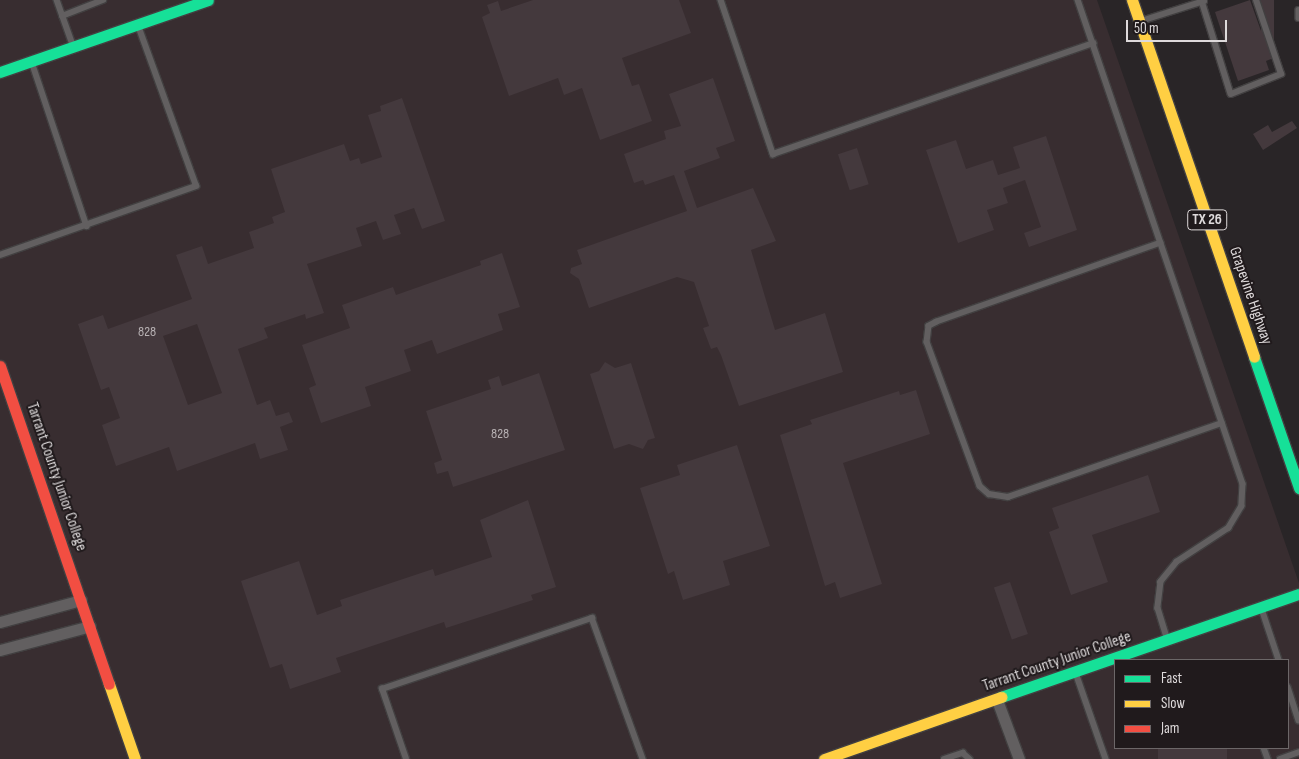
<!DOCTYPE html>
<style>
body{margin:0}
#map{position:relative;width:1299px;height:759px;overflow:hidden;background:#292527;font-family:"Sofia Sans Condensed",sans-serif}
div>[style]{position:absolute}
.built>*{inset:0;background:#382d30}
.building>*{inset:0;background:#44393d;transform-origin:0 0}
.roads{filter:drop-shadow(1px 0 #424041) drop-shadow(-1px 0 #424041) drop-shadow(0 1px #424041) drop-shadow(0 -1px #424041)}
.lane>*{height:5.5px;margin:-2.75px;padding:0 2.75px;transform-origin:2.75px;border-radius:2.75px;background:#625f60}
.street>*{height:11px;margin:-5.5px;padding:0 5.5px;transform-origin:5.5px;border-radius:5.5px;background:#625f60}
.fast>*{height:11px;margin:-5.5px;padding:0 5.5px;transform-origin:5.5px;border-radius:5.5px;background:#16e098}
.slow>*{height:11px;margin:-5.5px;padding:0 5.5px;transform-origin:5.5px;border-radius:5.5px;background:#ffcf43}
.jam>*{height:11px;margin:-5.5px;padding:0 5.5px;transform-origin:5.5px;border-radius:5.5px;background:#f24e42}
span{translate:-50% -50%;white-space:nowrap;text-align:center;line-height:1.15;-webkit-text-stroke:4px #201a1c;paint-order:stroke}
.number-label{font-size:14px;color:#b8b2b4}
.number-label span{-webkit-text-stroke-width:0}
.shield-label span{padding:1px 4px;background:#201a1c;border:1px solid;border-radius:4px;-webkit-text-stroke-width:0}
.shield-label{font-size:15px;color:#dedadb;font-weight:700}
.street-label{font-size:16px;color:#dedadb}
.legend{position:absolute;left:1114px;top:659px;width:175px;height:90px;box-sizing:border-box;background:#201a1c;border:1px solid #6c6768;margin:0;padding:6px 9px;list-style:none;font-size:15px;color:#dedadb}
.legend li{display:flex;align-items:center;gap:10px;height:25px}
.legend b{width:25px;border:1px solid #6c6768}
.scale{position:absolute;left:1126px;top:20px;width:101px;height:22px;box-sizing:border-box;border:2px solid #dedadb;border-top:0;padding-left:6px;font-size:15px;line-height:18px;white-space:nowrap;color:#dedadb;-webkit-text-stroke:4px #201a1c;paint-order:stroke}
</style>
<div id="map">
<div class="built">
<i style="clip-path:polygon(evenodd,0 0,1097px 0,1299px 583px,1299px 759px,0 759px,0 0,1115px 660px,1288px 660px,1288px 748px,1115px 748px,1115px 660px)"></i>
</div>
<div class="building">
<i style="clip-path:polygon(533px 0,679px 0,691px 33px,622px 58px,632px 86px,639px 84px,652px 121px,600px 140px,582px 88px,564px 95px,558px 78px,509px 96px,482px 17px,490px 13px,487px 5px,498px 1px,501px 11px)"></i>
<i style="clip-path:polygon(1250px 0,1271px 59px,1266px 61px,1269px 70px,1238px 81px,1215px 12px)"></i>
<i style="left:1261px;top:0;width:13px;height:59px"></i>
<i style="clip-path:polygon(713px 78px,735px 141px,716px 148px,720px 158px,684px 171px,697px 208px,753px 188px,776px 241px,751px 250px,775px 330px,825px 313px,843px 372px,739px 406px,721px 355px,717px 347px,711px 349px,703px 328px,709px 326px,694px 282px,677px 277px,589px 308px,579px 279px,570px 273px,571px 268px,582px 264px,577px 250px,687px 211px,674px 175px,645px 185px,643px 180px,634px 183px,624px 154px,666px 139px,664px 131px,681px 126px,669px 94px)"></i>
<i style="clip-path:polygon(evenodd,402px 98px,445px 221px,422px 229px,414px 208px,394px 215px,401px 234px,383px 240px,376px 221px,356px 228px,362px 246px,307px 264px,324px 313px,306px 319px,305px 314px,264px 328px,268px 338px,238px 349px,257px 405px,270px 400px,276px 416px,289px 412px,293px 422px,280px 427px,288px 450px,260px 459px,255px 443px,177px 471px,169px 447px,116px 466px,102px 425px,120px 418px,109px 387px,101px 390px,78px 324px,103px 315px,108px 329px,192px 299px,176px 255px,202px 246px,208px 264px,254px 248px,249px 232px,274px 223px,272px 217px,285px 212px,271px 169px,344px 144px,350px 161px,359px 158px,361px 164px,382px 157px,368px 115px,381px 111px,380px 106px,402px 98px,197px 324px,222px 393px,188px 405px,163px 336px,197px 324px)"></i>
<i style="clip-path:polygon(1292px 121px,1297px 128px,1263px 150px,1253px 134px,1268px 125px,1272px 132px)"></i>
<i style="clip-path:polygon(1046px 136px,1077px 230px,1029px 247px,1024px 233px,1041px 227px,1025px 180px,1003px 188px,1008px 203px,987px 210px,994px 230px,958px 243px,926px 150px,956px 140px,966px 169px,993px 160px,998px 175px,1020px 168px,1013px 147px)"></i>
<i style="left:857px;top:148px;width:38px;height:20px;rotate:72deg"></i>
<i style="clip-path:polygon(502px 253px,520px 307px,498px 314px,503px 330px,437px 354px,432px 340px,404px 350px,411px 371px,365px 387px,371px 406px,321px 423px,309px 388px,316px 385px,302px 345px,350px 328px,342px 305px,393px 287px,396px 295px,481px 265px,480px 261px)"></i>
<i style="clip-path:polygon(605px 362px,615px 368px,631px 363px,655px 438px,648px 440px,643px 449px,629px 444px,614px 449px,590px 374px,599px 371px)"></i>
<i style="clip-path:polygon(539px 373px,565px 450px,453px 487px,448px 471px,437px 474px,434px 463px,442px 460px,426px 411px,491px 389px,488px 380px,499px 376px,502px 386px)"></i>
<i style="clip-path:polygon(916px 390px,930px 434px,843px 463px,882px 584px,840px 598px,835px 582px,825px 586px,780px 435px,812px 424px,810px 420px,899px 391px,900px 395px)"></i>
<i style="clip-path:polygon(737px 445px,770px 546px,723px 561px,730px 585px,683px 600px,674px 571px,668px 574px,640px 488px,680px 475px,677px 465px)"></i>
<i style="clip-path:polygon(1148px 475px,1160px 512px,1092px 535px,1108px 582px,1071px 595px,1049px 532px,1059px 528px,1052px 508px)"></i>
<i style="clip-path:polygon(528px 500px,556px 587px,531px 595px,533px 600px,446px 628px,444px 622px,336px 658px,341px 672px,290px 689px,282px 664px,270px 668px,241px 581px,299px 561px,317px 615px,342px 606px,340px 600px,433px 569px,435px 576px,492px 557px,480px 520px)"></i>
<i style="left:1010px;top:582px;width:55px;height:17px;rotate:71deg"></i>
<i style="left:1158px;top:748px;width:69px;height:12px"></i>
</div>
<div class="roads">
<div class="lane">
<i style="left:57px;top:0;width:48px;rotate:70.4deg"></i>
<i style="left:721px;top:0;width:163px;rotate:71.3deg"></i>
<i style="left:773px;top:154px;width:339px;rotate:-19.1deg"></i>
<i style="left:1078px;top:0;width:511px;rotate:71.18deg"></i>
<i style="left:1243px;top:484px;width:22px;rotate:93deg"></i>
<i style="left:1242px;top:506px;width:26px;rotate:121deg"></i>
<i style="left:1229px;top:528px;width:62px;rotate:146.8deg"></i>
<i style="left:1177px;top:562px;width:26px;rotate:129deg"></i>
<i style="left:1161px;top:582px;width:26px;rotate:97deg"></i>
<i style="left:1158px;top:608px;width:31px;rotate:73deg"></i>
<i style="left:1202px;top:1px;width:97px;rotate:72.7deg"></i>
<i style="left:1231px;top:94px;width:54px;rotate:-21.8deg"></i>
<i style="left:1281px;top:74px;width:78px;rotate:-108.7deg"></i>
<i style="left:1299px;top:10px;width:8px;rotate:90deg"></i>
<i style="left:62px;top:16px;width:44px;rotate:-21.3deg"></i>
<i style="left:1141px;top:21px;width:66px;rotate:-17.6deg"></i>
<i style="left:32px;top:62px;width:173px;rotate:71.5deg"></i>
<i style="left:1161px;top:243px;width:238px;rotate:160.6deg"></i>
<i style="left:937px;top:322px;width:9px;rotate:153deg"></i>
<i style="left:929px;top:326px;width:16px;rotate:97deg"></i>
<i style="left:927px;top:342px;width:153px;rotate:69.8deg"></i>
<i style="left:980px;top:486px;width:12px;rotate:42deg"></i>
<i style="left:989px;top:494px;width:19px;rotate:9deg"></i>
<i style="left:1008px;top:497px;width:226px;rotate:-19.1deg"></i>
<i style="left:0;top:255px;width:208px;rotate:-19.4deg"></i>
<i style="left:196px;top:186px;width:170px;rotate:-109.9deg"></i>
<i style="left:1262px;top:609px;width:54px;rotate:71.6deg"></i>
<i style="left:1076px;top:673px;width:91px;rotate:70.8deg"></i>
<i style="left:1288px;top:687px;width:35px;rotate:72deg"></i>
<i style="left:1264px;top:748px;width:12px;rotate:70deg"></i>
<i style="left:406px;top:759px;width:74px;rotate:-108.9deg"></i>
<i style="left:382px;top:689px;width:222px;rotate:-18.7deg"></i>
<i style="left:592px;top:618px;width:150px;rotate:70.1deg"></i>
<i style="left:944px;top:759px;width:20px;rotate:-18deg"></i>
<i style="left:963px;top:753px;width:9px;rotate:41deg"></i>
<i style="left:1280px;top:759px;width:20px;rotate:-20deg"></i>
</div>
<div class="street">
<i style="left:0;top:622px;width:84px;rotate:-15.2deg"></i>
<i style="left:0;top:650px;width:93px;rotate:-14.9deg"></i>
<i style="left:997px;top:700px;width:63px;rotate:69.6deg"></i>
</div>
<div class="fast">
<i style="left:0;top:72px;width:220px;rotate:-19.1deg"></i>
<i style="left:1254px;top:357px;width:139px;rotate:71deg"></i>
<i style="left:1001px;top:697px;width:315px;rotate:-19.1deg"></i>
</div>
<div class="slow">
<i style="left:1132px;top:0;width:377px;rotate:71.1deg"></i>
<i style="left:109px;top:684px;width:79px;rotate:70.9deg"></i>
<i style="left:824px;top:759px;width:188px;rotate:-19.3deg"></i>
</div>
<div class="jam">
<i style="left:0;top:366px;width:336px;rotate:71.1deg"></i>
</div>
</div>
<div class="number-label">
<span style="left:147px;top:332px">828</span>
<span style="left:500px;top:434px">828</span>
</div>
<div class="shield-label">
<span style="left:1207px;top:220px">TX 26</span>
</div>
<div class="street-label">
<span style="left:1250px;top:296px;rotate:71deg">Grapevine Highway</span>
<span style="left:56px;top:477px;rotate:71deg">Tarrant County Junior College</span>
<span style="left:1057px;top:662px;rotate:-19deg">Tarrant County Junior College</span>
</div>
<ul class="legend">
<li><b style="height:6px;background:#16e098"></b>Fast</li>
<li><b style="height:6px;background:#ffcf43"></b>Slow</li>
<li><b style="height:6px;background:#f24e42"></b>Jam</li>
</ul>
<div class="scale">50 m</div>
</div>
